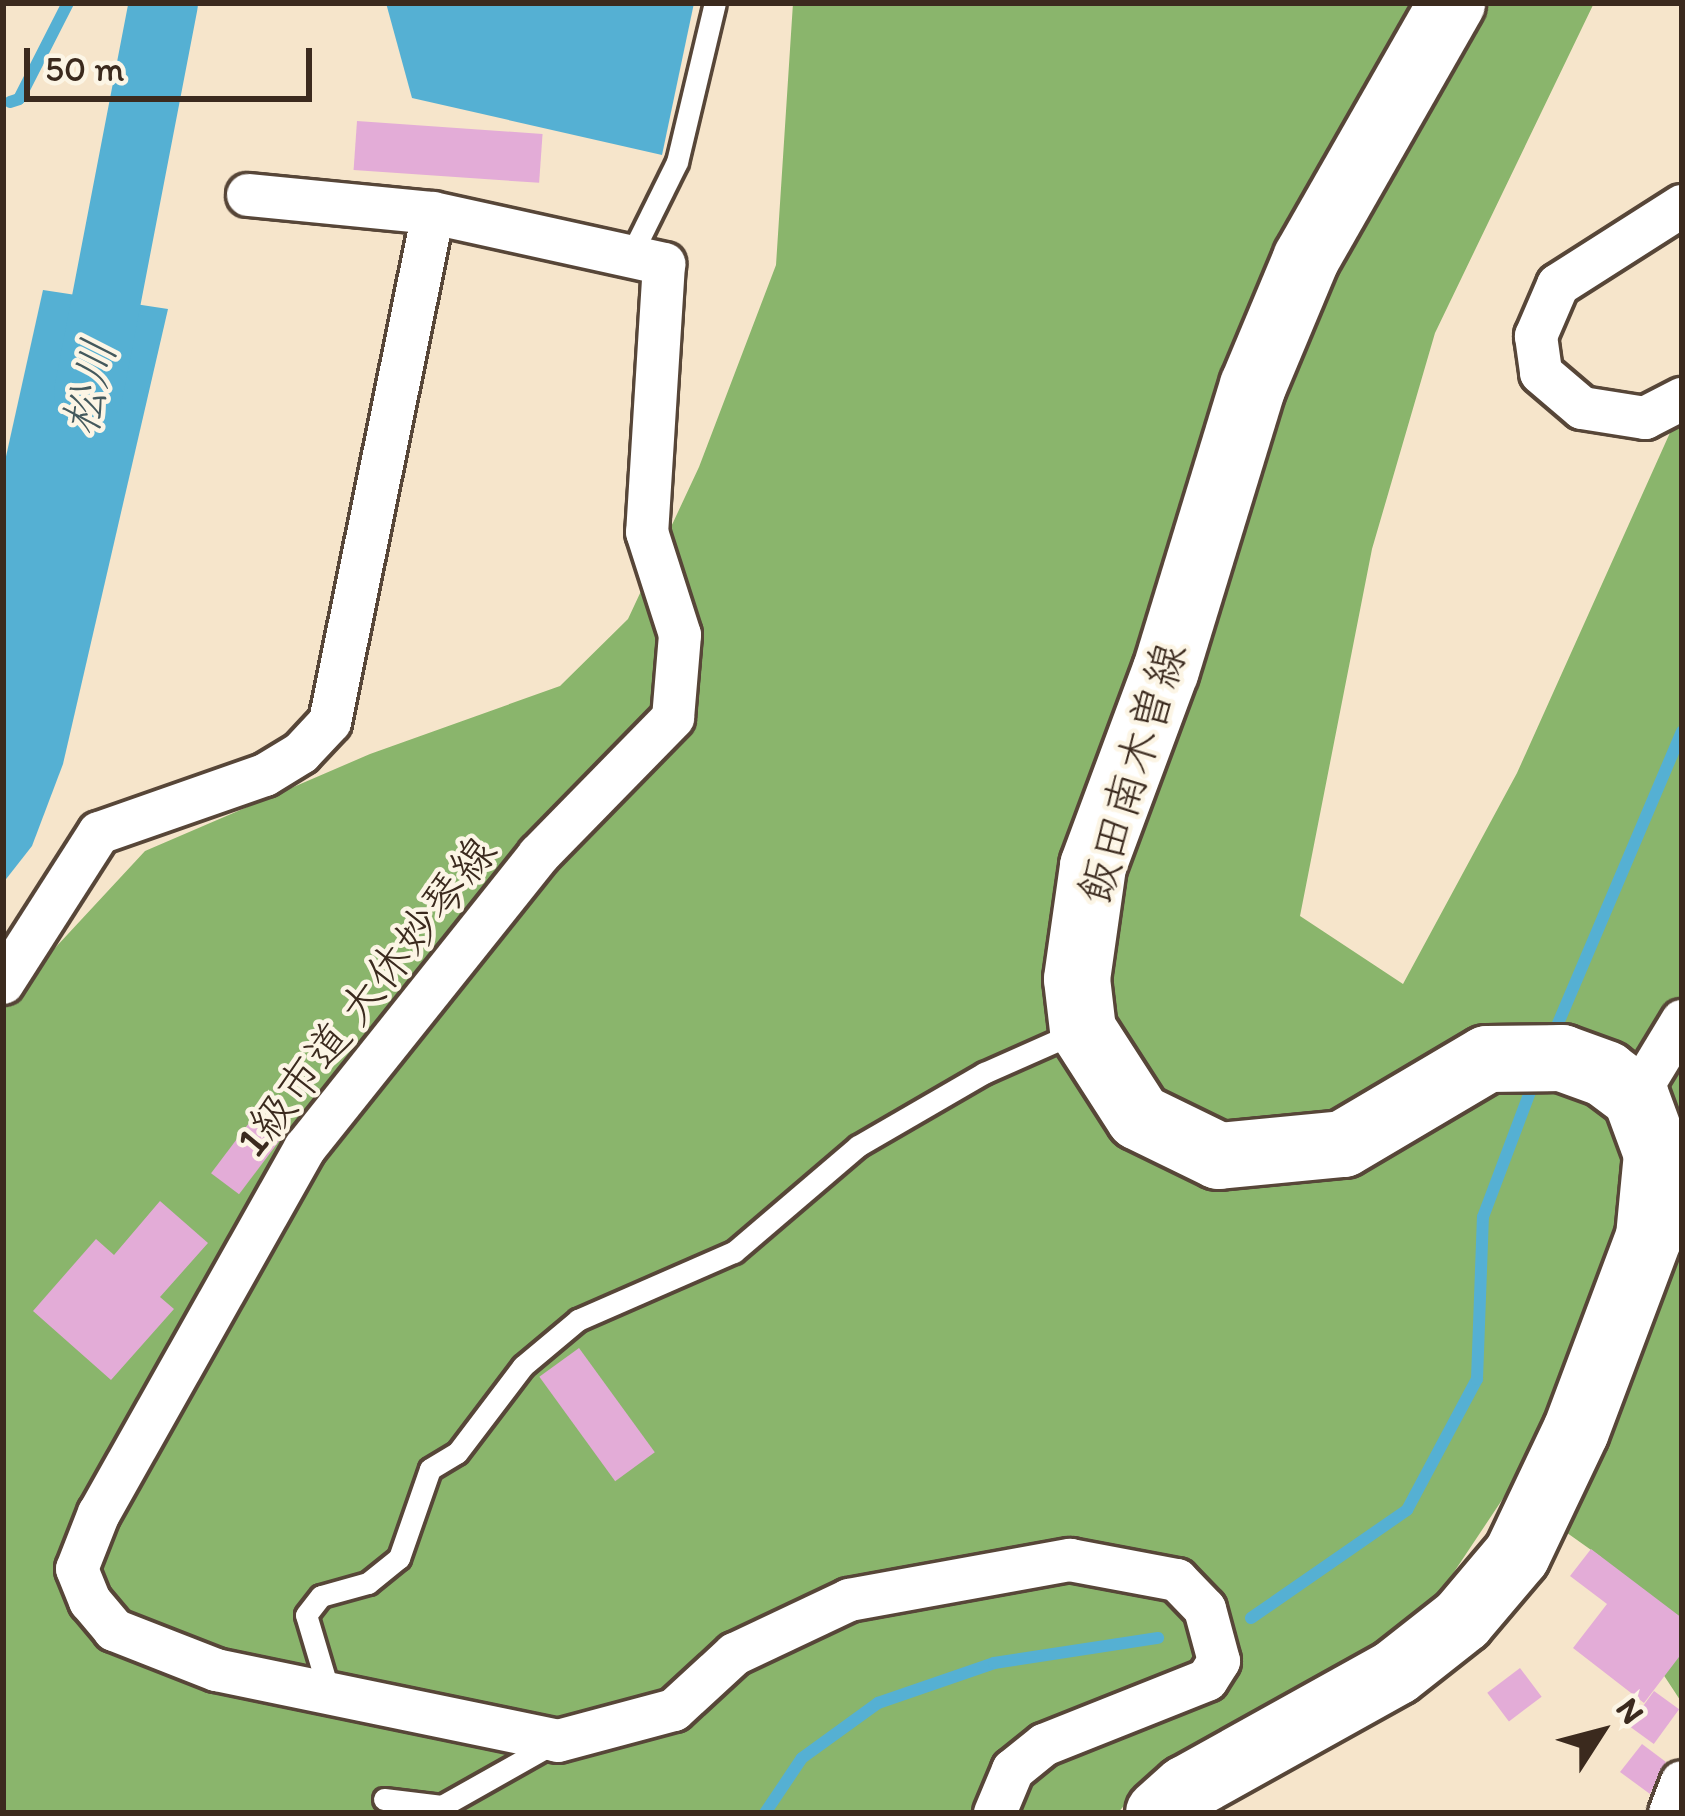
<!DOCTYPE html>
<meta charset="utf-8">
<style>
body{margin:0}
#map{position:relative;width:1685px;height:1816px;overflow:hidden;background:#f6e5cb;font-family:Itim,"Klee One",sans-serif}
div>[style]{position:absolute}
.forest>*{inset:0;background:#8ab56c}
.water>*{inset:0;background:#55b0d3}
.stream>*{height:12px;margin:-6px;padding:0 6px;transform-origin:6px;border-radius:6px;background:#55b0d3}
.river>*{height:69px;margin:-34.5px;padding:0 34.5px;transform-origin:34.5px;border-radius:34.5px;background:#55b0d3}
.building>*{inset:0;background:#e3acd7;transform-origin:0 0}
.roads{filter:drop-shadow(3px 0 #574638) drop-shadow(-3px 0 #574638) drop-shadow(0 3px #574638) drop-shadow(0 -3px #574638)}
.service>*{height:21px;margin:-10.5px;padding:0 10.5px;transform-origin:10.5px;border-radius:10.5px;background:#fff}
.minor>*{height:42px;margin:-21px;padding:0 21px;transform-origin:21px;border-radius:21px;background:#fff}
.primary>*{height:66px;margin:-33px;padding:0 33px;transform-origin:33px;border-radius:33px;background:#fff}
span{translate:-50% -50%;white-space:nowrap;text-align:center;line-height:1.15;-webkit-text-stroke:9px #fcf5e5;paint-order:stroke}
.street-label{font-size:45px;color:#3b2a1e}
.water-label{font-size:48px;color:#44595d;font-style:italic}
.frame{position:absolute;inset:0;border:6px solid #3b2a1e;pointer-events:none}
.north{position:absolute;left:1541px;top:1672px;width:120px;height:120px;-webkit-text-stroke:9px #fcf5e5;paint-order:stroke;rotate:54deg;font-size:33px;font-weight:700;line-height:48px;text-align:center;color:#3b2a1e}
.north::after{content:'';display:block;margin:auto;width:42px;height:54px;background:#3b2a1e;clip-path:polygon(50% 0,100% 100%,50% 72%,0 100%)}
.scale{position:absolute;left:24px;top:48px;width:288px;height:54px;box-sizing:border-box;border:6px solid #3b2a1e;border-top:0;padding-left:15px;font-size:36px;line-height:42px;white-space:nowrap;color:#3b2a1e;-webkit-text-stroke:9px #fcf5e5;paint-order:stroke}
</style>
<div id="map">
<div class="forest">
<i style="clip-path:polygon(793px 3px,1594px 3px,1435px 333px,1372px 549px,1300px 916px,1403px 984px,1517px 773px,1682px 406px,1682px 1703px,1623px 1613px,1601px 1557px,1508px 1491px,1432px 1605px,1336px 1676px,1156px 1766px,1118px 1813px,3px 1813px,3px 1004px,145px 851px,370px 754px,560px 686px,628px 619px,699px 467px,776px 265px)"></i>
</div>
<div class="water">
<i style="clip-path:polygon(386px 3px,694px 3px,662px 155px,412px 98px)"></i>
<i style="clip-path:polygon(43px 290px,168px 309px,63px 764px,32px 846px,3px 883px,3px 470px)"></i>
</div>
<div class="stream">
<i style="left:10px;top:102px;width:9px;rotate:-18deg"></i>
<i style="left:19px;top:99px;width:108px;rotate:-63deg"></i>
<i style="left:1551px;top:1040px;width:335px;rotate:-67deg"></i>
<i style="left:1251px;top:1618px;width:190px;rotate:-34.7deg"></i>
<i style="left:1407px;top:1510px;width:149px;rotate:-61.9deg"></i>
<i style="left:1477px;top:1379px;width:162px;rotate:-87.9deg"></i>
<i style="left:1483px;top:1217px;width:145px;rotate:-69.4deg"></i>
<i style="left:765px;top:1813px;width:66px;rotate:-56.1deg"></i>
<i style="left:802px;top:1758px;width:94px;rotate:-35.9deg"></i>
<i style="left:878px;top:1703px;width:123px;rotate:-19deg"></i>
<i style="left:994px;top:1663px;width:166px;rotate:-8.7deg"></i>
</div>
<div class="river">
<i style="left:88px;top:392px;width:396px;rotate:-79.1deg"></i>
</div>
<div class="building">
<i style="left:357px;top:121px;width:186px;height:49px;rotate:4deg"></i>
<i style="left:252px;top:1119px;width:35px;height:68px;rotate:37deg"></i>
<i style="clip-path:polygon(160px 1201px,208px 1243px,160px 1297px,174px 1309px,111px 1380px,33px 1311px,96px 1239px,114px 1255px)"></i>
<i style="left:579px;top:1348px;width:129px;height:49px;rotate:54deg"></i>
<i style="clip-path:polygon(1591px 1549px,1682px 1618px,1682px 1653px,1644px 1703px,1573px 1648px,1607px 1604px,1570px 1576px)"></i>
<i style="left:1520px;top:1668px;width:36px;height:41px;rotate:53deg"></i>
<i style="left:1654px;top:1691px;width:31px;height:43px;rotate:36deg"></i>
<i style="clip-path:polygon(1642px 1744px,1666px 1762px,1650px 1794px,1620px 1772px)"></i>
</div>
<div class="roads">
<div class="service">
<i style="left:630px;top:257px;width:106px;rotate:-63.7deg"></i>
<i style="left:677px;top:162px;width:163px;rotate:-76.6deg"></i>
<i style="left:329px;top:1692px;width:80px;rotate:-106.6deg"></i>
<i style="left:306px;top:1615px;width:24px;rotate:-52deg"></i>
<i style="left:321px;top:1596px;width:49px;rotate:-15.5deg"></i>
<i style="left:368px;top:1583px;width:40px;rotate:-39deg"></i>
<i style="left:399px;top:1558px;width:94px;rotate:-70.8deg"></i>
<i style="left:430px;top:1469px;width:31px;rotate:-31deg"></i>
<i style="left:457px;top:1453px;width:109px;rotate:-52.8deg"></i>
<i style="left:523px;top:1366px;width:72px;rotate:-39.9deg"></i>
<i style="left:578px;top:1320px;width:170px;rotate:-23.6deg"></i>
<i style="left:734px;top:1252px;width:163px;rotate:-40.5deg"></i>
<i style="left:858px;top:1146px;width:146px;rotate:-30.1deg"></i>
<i style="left:984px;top:1073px;width:104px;rotate:-23.9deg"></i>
<i style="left:384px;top:1799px;width:58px;rotate:6.9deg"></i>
<i style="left:442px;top:1806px;width:126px;rotate:-29.4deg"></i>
</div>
<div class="minor">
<i style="left:248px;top:195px;width:186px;rotate:5.6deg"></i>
<i style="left:433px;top:213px;width:237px;rotate:12.4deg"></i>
<i style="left:664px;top:264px;width:269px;rotate:93.6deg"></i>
<i style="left:647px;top:532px;width:108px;rotate:72.2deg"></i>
<i style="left:680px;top:635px;width:83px;rotate:94.8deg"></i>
<i style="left:673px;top:718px;width:192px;rotate:134.4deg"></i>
<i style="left:539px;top:855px;width:375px;rotate:128.6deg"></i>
<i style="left:305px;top:1148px;width:419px;rotate:119.4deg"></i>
<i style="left:99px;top:1513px;width:60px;rotate:111.4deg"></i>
<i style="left:77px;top:1569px;width:35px;rotate:68deg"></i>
<i style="left:90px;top:1601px;width:38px;rotate:50deg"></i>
<i style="left:114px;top:1630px;width:110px;rotate:21.4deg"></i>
<i style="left:216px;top:1670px;width:349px;rotate:11.7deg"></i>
<i style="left:558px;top:1741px;width:120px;rotate:-15deg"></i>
<i style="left:674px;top:1710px;width:83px;rotate:-42.6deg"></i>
<i style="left:735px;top:1654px;width:126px;rotate:-25.3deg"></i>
<i style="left:849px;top:1600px;width:225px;rotate:-10.3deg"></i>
<i style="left:1070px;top:1560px;width:109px;rotate:10.6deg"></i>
<i style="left:1177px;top:1580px;width:40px;rotate:46deg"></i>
<i style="left:1205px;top:1609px;width:54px;rotate:74.9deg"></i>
<i style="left:1219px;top:1661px;width:22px;rotate:122deg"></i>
<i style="left:1207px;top:1680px;width:175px;rotate:158.3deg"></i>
<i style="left:1044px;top:1745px;width:40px;rotate:141deg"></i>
<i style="left:1013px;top:1770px;width:47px;rotate:112.7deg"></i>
<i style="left:1682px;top:206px;width:147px;rotate:147.5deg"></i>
<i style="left:1558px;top:285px;width:56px;rotate:113.3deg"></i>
<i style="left:1536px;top:336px;width:37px;rotate:82deg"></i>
<i style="left:1541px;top:373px;width:54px;rotate:40.5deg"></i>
<i style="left:1582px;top:408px;width:64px;rotate:9deg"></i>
<i style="left:1645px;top:418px;width:42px;rotate:-27.2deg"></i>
<i style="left:3px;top:983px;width:178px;rotate:-57.4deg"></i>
<i style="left:99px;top:833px;width:176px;rotate:-19.3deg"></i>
<i style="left:265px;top:775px;width:42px;rotate:-31.4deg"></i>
<i style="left:301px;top:753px;width:42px;rotate:-46.9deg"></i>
<i style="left:330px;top:722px;width:519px;rotate:-78.56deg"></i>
<i style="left:1636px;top:1097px;width:89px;rotate:-58.8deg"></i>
<i style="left:1670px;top:1813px;width:33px;rotate:-69deg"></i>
</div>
<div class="primary">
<i style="left:1159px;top:1813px;width:36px;rotate:-42deg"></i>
<i style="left:1186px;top:1789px;width:240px;rotate:-29.1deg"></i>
<i style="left:1396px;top:1672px;width:84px;rotate:-38.2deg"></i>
<i style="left:1462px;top:1620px;width:85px;rotate:-49.8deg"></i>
<i style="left:1517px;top:1555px;width:137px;rotate:-64.6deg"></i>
<i style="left:1576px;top:1431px;width:207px;rotate:-69.4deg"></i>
<i style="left:1649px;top:1237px;width:83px;rotate:-84.5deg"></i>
<i style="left:1657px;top:1154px;width:61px;rotate:-110.2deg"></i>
<i style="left:1636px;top:1097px;width:38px;rotate:-143deg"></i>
<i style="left:1606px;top:1074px;width:47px;rotate:-160deg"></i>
<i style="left:1562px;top:1058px;width:75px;rotate:179.2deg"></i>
<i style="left:1487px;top:1059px;width:167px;rotate:149.4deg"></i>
<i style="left:1343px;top:1144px;width:125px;rotate:174.5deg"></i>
<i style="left:1219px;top:1156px;width:89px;rotate:-154deg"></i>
<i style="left:1139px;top:1117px;width:103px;rotate:-122.8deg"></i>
<i style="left:1083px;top:1030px;width:51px;rotate:-96.7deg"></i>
<i style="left:1077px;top:979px;width:114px;rotate:-81.9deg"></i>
<i style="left:1093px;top:866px;width:209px;rotate:-69.6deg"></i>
<i style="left:1166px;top:670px;width:297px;rotate:-73deg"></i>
<i style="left:1253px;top:386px;width:138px;rotate:-67.3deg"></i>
<i style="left:1306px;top:259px;width:295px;rotate:-60.3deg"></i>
</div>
</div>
<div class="street-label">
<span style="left:1132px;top:773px;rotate:-73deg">飯田南木曽線</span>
<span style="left:366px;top:996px;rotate:-52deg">1級市道 大休妙琴線</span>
</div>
<div class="water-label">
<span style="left:89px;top:387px;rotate:-77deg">松川</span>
</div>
<div class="frame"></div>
<div class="north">N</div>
<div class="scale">50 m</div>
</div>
